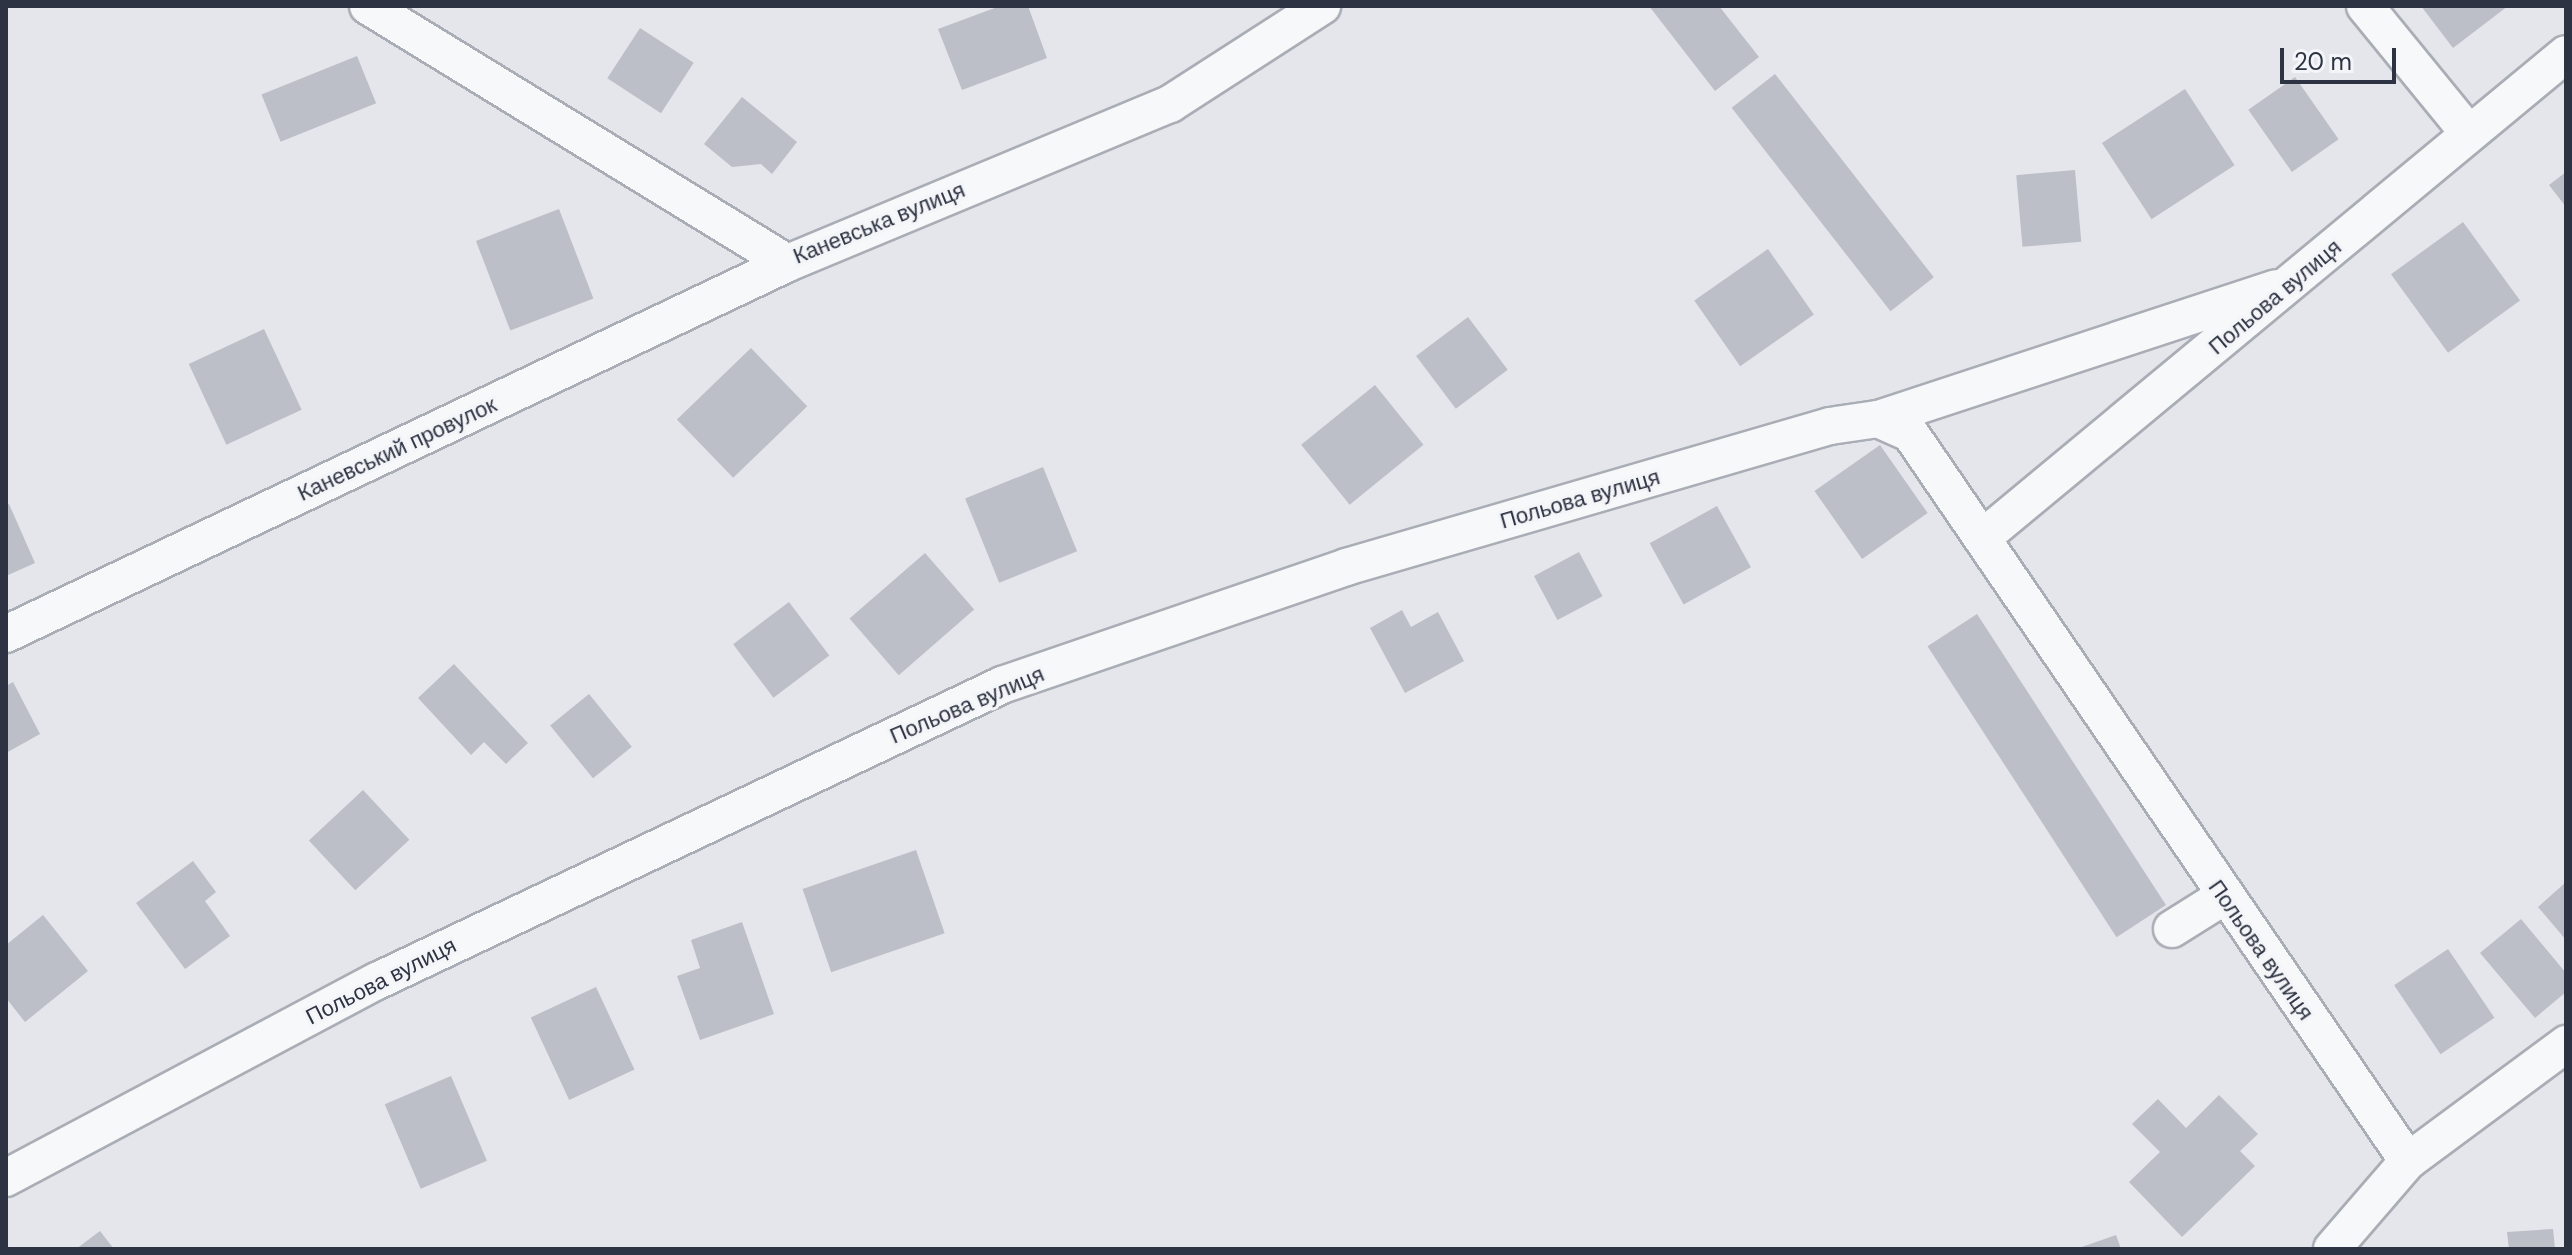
<!DOCTYPE html>
<meta charset="utf-8">
<style>
body{margin:0}
#map{position:relative;width:2572px;height:1255px;overflow:hidden;background:#e4e6eb;font-family:"DM Sans",sans-serif}
div>[style]{position:absolute}
.building>*{inset:0;background:#bcbfc7;transform-origin:0 0}
.roads{filter:drop-shadow(2px 0 #a9adb5) drop-shadow(-2px 0 #a9adb5) drop-shadow(0 2px #a9adb5) drop-shadow(0 -2px #a9adb5)}
.street>*{height:36px;margin:-18px;padding:0 18px;transform-origin:18px;border-radius:18px;background:#f7f8f9}
span{translate:-50% -50%;white-space:nowrap;text-align:center;line-height:1.15;-webkit-text-stroke:6px #f4f5f8;paint-order:stroke}
.street-label{font-size:22px;color:#2d3342}
.frame{position:absolute;inset:0;border:8px solid #2d3342;pointer-events:none}
.scale{position:absolute;left:2280px;top:48px;width:116px;height:36px;box-sizing:border-box;border:4px solid #2d3342;border-top:0;padding-left:10px;font-size:24px;line-height:28px;white-space:nowrap;color:#2d3342;-webkit-text-stroke:6px #f4f5f8;paint-order:stroke}
</style>
<div id="map">
<div class="building">
<i style="clip-path:polygon(1000px 6px,1028px 6px,1047px 58px,962px 90px,938px 29px)"></i>
<i style="clip-path:polygon(1649px 6px,1719px 6px,1759px 57px,1715px 91px)"></i>
<i style="clip-path:polygon(2421px 6px,2508px 6px,2453px 48px)"></i>
<i style="left:640px;top:28px;width:64px;height:60px;rotate:33deg"></i>
<i style="left:357px;top:56px;width:51px;height:103px;rotate:68deg"></i>
<i style="left:1775px;top:74px;width:258px;height:55px;rotate:52deg"></i>
<i style="left:2295px;top:77px;width:76px;height:57px;rotate:55deg"></i>
<i style="left:2185px;top:89px;width:91px;height:99px;rotate:57deg"></i>
<i style="clip-path:polygon(742px 97px,797px 142px,772px 174px,761px 164px,732px 167px,704px 144px)"></i>
<i style="left:2075px;top:170px;width:72px;height:59px;rotate:85deg"></i>
<i style="clip-path:polygon(2566px 172px,2566px 207px,2549px 185px)"></i>
<i style="left:559px;top:209px;width:96px;height:89px;rotate:69deg"></i>
<i style="left:2463px;top:222px;width:97px;height:89px;rotate:54deg"></i>
<i style="left:1768px;top:249px;width:80px;height:90px;rotate:55deg"></i>
<i style="left:1468px;top:317px;width:66px;height:65px;rotate:53deg"></i>
<i style="left:264px;top:329px;width:89px;height:83px;rotate:65deg"></i>
<i style="left:751px;top:348px;width:81px;height:103px;rotate:46deg"></i>
<i style="left:1375px;top:385px;width:77px;height:95px;rotate:51deg"></i>
<i style="left:1880px;top:445px;width:83px;height:80px;rotate:55deg"></i>
<i style="left:1043px;top:467px;width:91px;height:84px;rotate:68deg"></i>
<i style="clip-path:polygon(9px 504px,35px 563px,6px 576px,6px 505px)"></i>
<i style="left:1717px;top:506px;width:70px;height:77px;rotate:61deg"></i>
<i style="left:1579px;top:552px;width:50px;height:51px;rotate:62deg"></i>
<i style="left:925px;top:553px;width:75px;height:100px;rotate:49deg"></i>
<i style="left:789px;top:602px;width:67px;height:70px;rotate:53deg"></i>
<i style="clip-path:polygon(1402px 610px,1411px 627px,1438px 612px,1464px 661px,1405px 693px,1370px 628px)"></i>
<i style="left:1977px;top:614px;width:347px;height:59px;rotate:57deg"></i>
<i style="clip-path:polygon(454px 664px,528px 743px,506px 764px,484px 742px,471px 755px,418px 698px)"></i>
<i style="clip-path:polygon(13px 682px,40px 734px,6px 753px,6px 686px)"></i>
<i style="left:589px;top:694px;width:68px;height:50px;rotate:51deg"></i>
<i style="left:363px;top:790px;width:68px;height:74px;rotate:47deg"></i>
<i style="left:916px;top:850px;width:88px;height:120px;rotate:71deg"></i>
<i style="clip-path:polygon(193px 861px,216px 892px,205px 901px,230px 936px,185px 969px,136px 903px)"></i>
<i style="clip-path:polygon(2566px 882px,2566px 940px,2538px 907px)"></i>
<i style="clip-path:polygon(43px 915px,88px 971px,25px 1022px,6px 998px,6px 945px)"></i>
<i style="clip-path:polygon(2521px 919px,2566px 973px,2566px 992px,2535px 1018px,2480px 953px)"></i>
<i style="clip-path:polygon(742px 922px,774px 1014px,700px 1040px,677px 976px,700px 968px,691px 940px)"></i>
<i style="left:2448px;top:949px;width:83px;height:65px;rotate:56deg"></i>
<i style="left:596px;top:987px;width:91px;height:72px;rotate:65deg"></i>
<i style="left:451px;top:1076px;width:92px;height:72px;rotate:67deg"></i>
<i style="clip-path:polygon(2219px 1095px,2258px 1134px,2240px 1151px,2255px 1166px,2182px 1237px,2129px 1182px,2160px 1152px,2132px 1124px,2158px 1099px,2186px 1128px)"></i>
<i style="clip-path:polygon(2553px 1229px,2555px 1249px,2509px 1249px,2507px 1232px)"></i>
<i style="clip-path:polygon(100px 1231px,114px 1249px,76px 1249px)"></i>
<i style="clip-path:polygon(2116px 1235px,2121px 1249px,2076px 1249px)"></i>
</div>
<div class="roads">
<div class="street">
<i style="left:368px;top:6px;width:492px;rotate:31.5deg"></i>
<i style="left:788px;top:263px;width:414px;rotate:-22.6deg"></i>
<i style="left:1170px;top:104px;width:181px;rotate:-32.8deg"></i>
<i style="left:2365px;top:6px;width:161px;rotate:50.8deg"></i>
<i style="left:1878px;top:419px;width:419px;rotate:-18.2deg"></i>
<i style="left:1982px;top:538px;width:758px;rotate:-39.65deg"></i>
<i style="left:6px;top:634px;width:866px;rotate:-25.38deg"></i>
<i style="left:2172px;top:929px;width:60px;rotate:-32.1deg"></i>
<i style="left:6px;top:1178px;width:420px;rotate:-28deg"></i>
<i style="left:377px;top:981px;width:692px;rotate:-25.34deg"></i>
<i style="left:1002px;top:685px;width:364px;rotate:-18.9deg"></i>
<i style="left:1346px;top:567px;width:504px;rotate:-16.24deg"></i>
<i style="left:1830px;top:426px;width:49px;rotate:-8.3deg"></i>
<i style="left:1878px;top:419px;width:35px;rotate:24deg"></i>
<i style="left:1910px;top:433px;width:882px;rotate:55.63deg"></i>
<i style="left:2332px;top:1249px;width:116px;rotate:-49.2deg"></i>
<i style="left:2408px;top:1161px;width:197px;rotate:-36.5deg"></i>
</div>
</div>
<div class="street-label">
<span style="left:879px;top:223px;rotate:-22deg">Каневська вулиця</span>
<span style="left:2275px;top:297px;rotate:-40deg">Польова вулиця</span>
<span style="left:397px;top:449px;rotate:-25deg">Каневський провулок</span>
<span style="left:1580px;top:499px;rotate:-16deg">Польова вулиця</span>
<span style="left:967px;top:705px;rotate:-23deg">Польова вулиця</span>
<span style="left:2261px;top:950px;rotate:55deg">Польова вулиця</span>
<span style="left:381px;top:981px;rotate:-27deg">Польова вулиця</span>
</div>
<div class="frame"></div>
<div class="scale">20 m</div>
</div>
